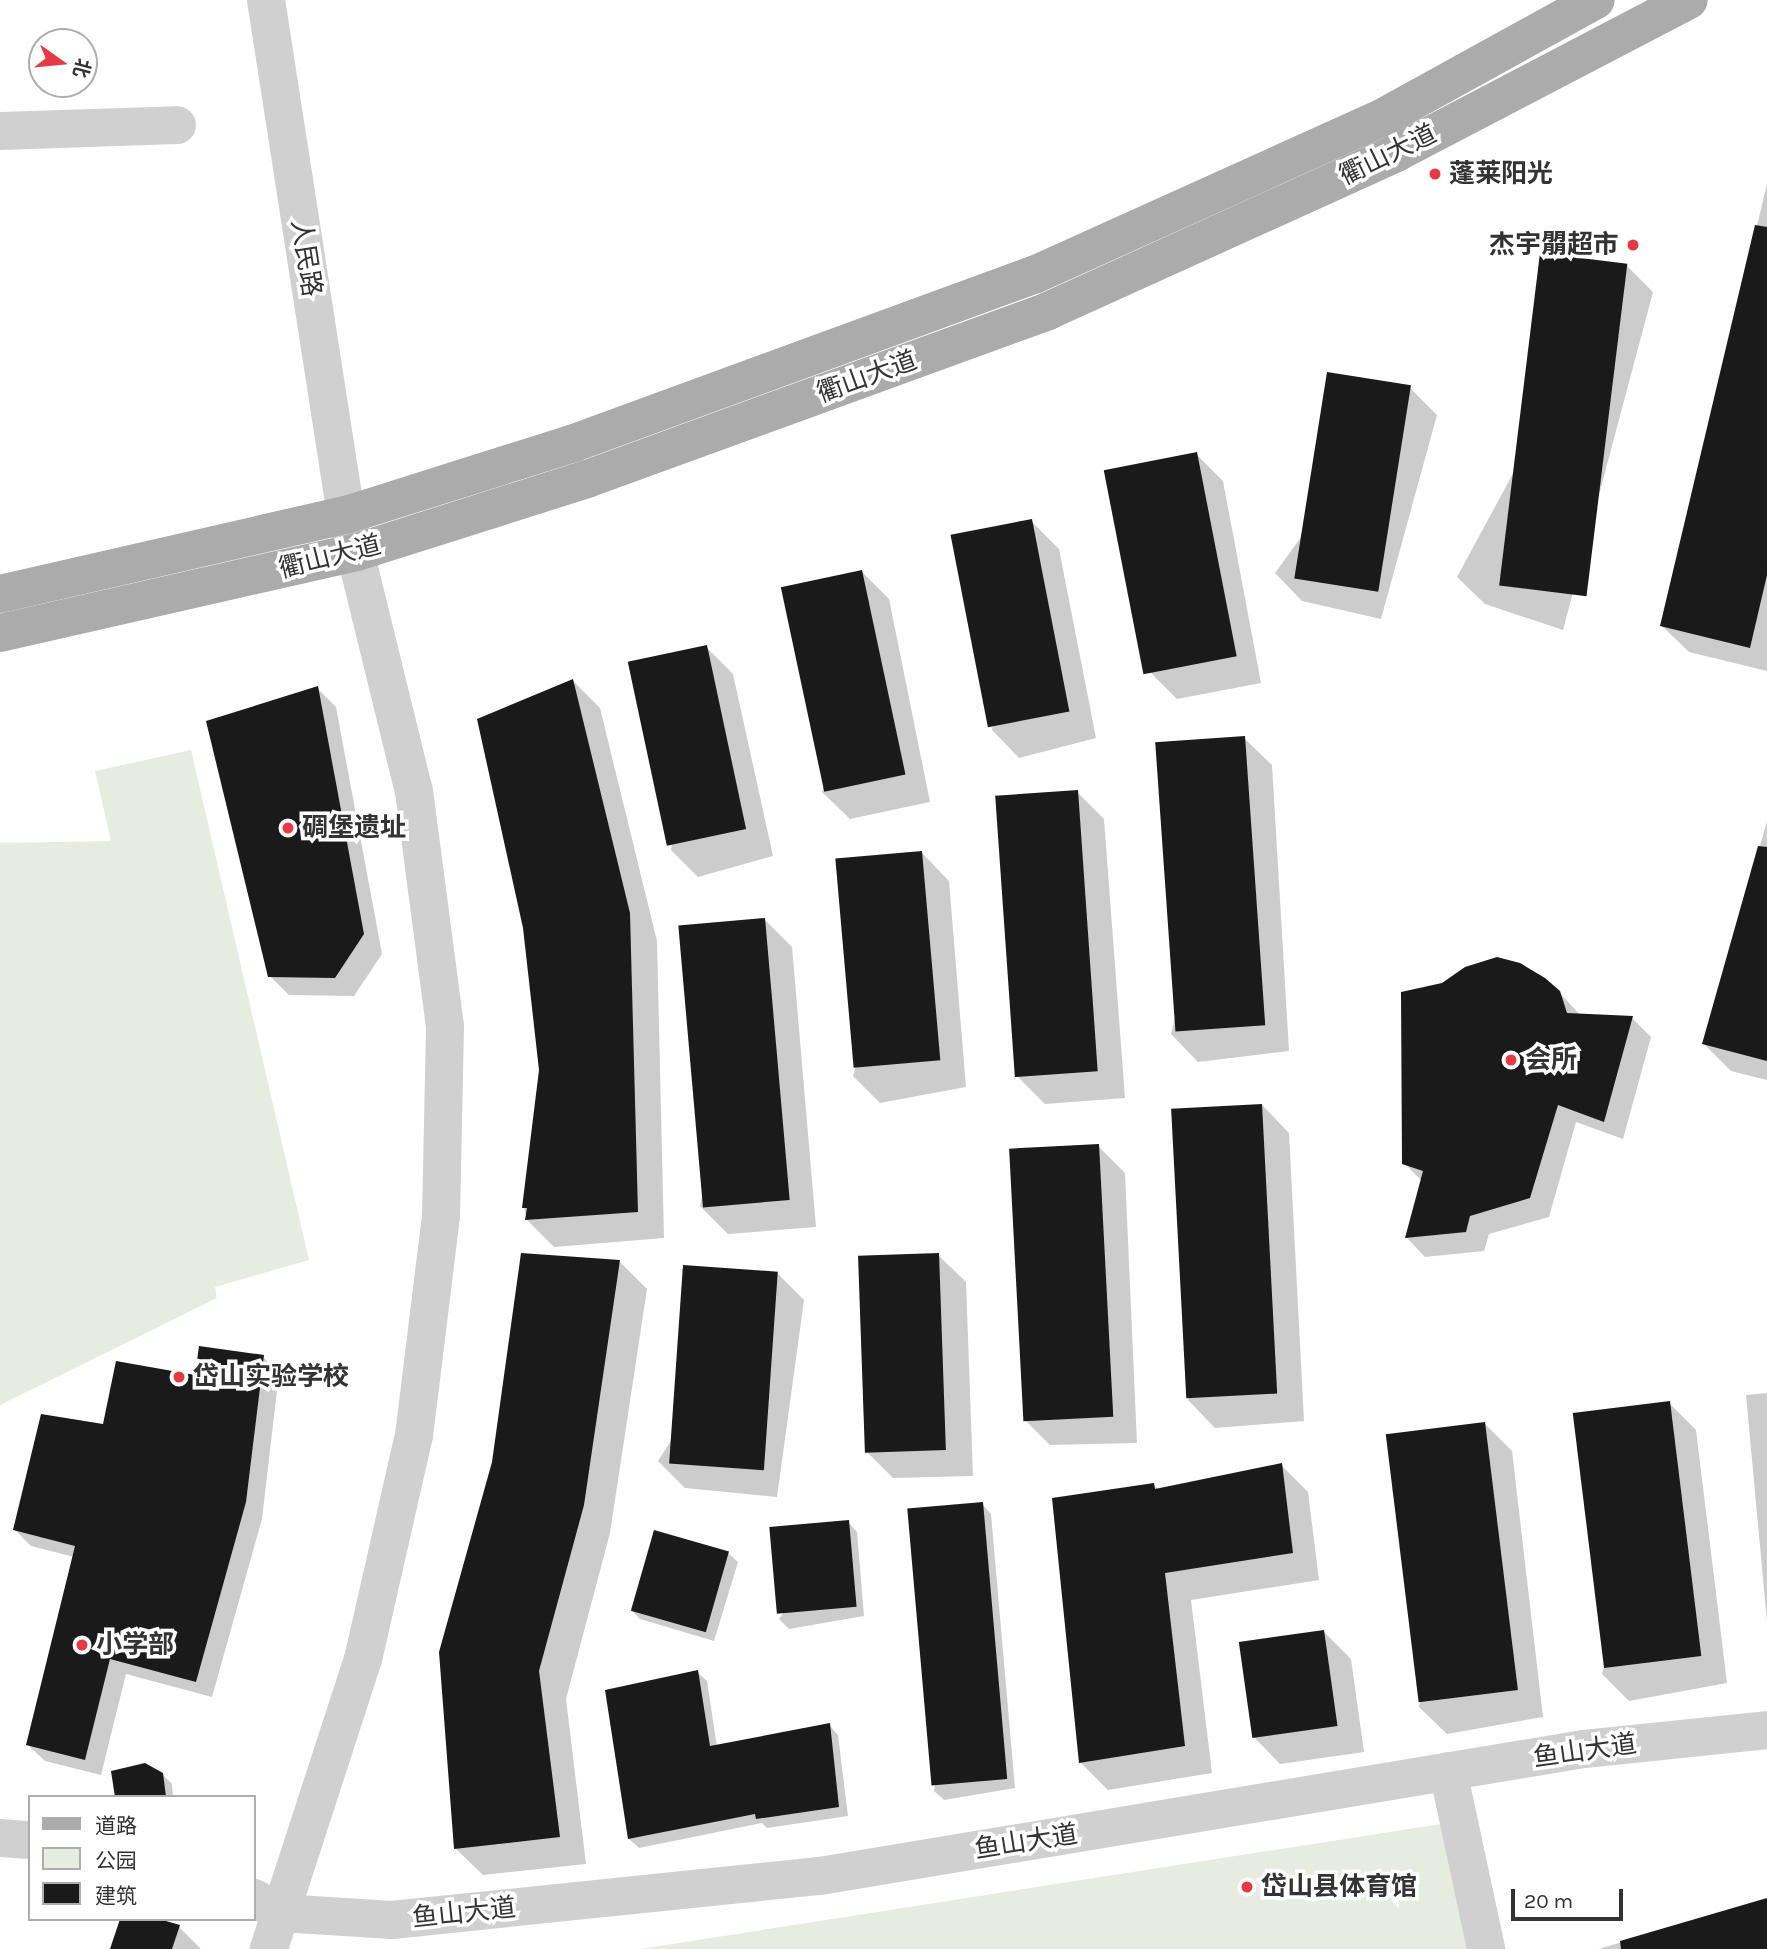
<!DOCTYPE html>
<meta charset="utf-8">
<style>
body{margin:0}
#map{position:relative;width:1767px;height:1949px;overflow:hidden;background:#fff;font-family:Karla,"Noto Sans SC",sans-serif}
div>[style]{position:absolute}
.green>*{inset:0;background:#e6ecdf}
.shadow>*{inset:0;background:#0003}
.building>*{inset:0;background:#1a1a1a;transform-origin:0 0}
.minor>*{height:38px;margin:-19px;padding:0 19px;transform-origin:19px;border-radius:19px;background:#d0d0d0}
.tertiary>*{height:38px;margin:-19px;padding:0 19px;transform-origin:19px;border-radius:19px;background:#d0d0d0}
.primary>*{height:38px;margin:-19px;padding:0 19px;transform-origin:19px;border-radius:19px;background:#ababab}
.dots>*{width:19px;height:19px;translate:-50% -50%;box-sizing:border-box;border:4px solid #fff;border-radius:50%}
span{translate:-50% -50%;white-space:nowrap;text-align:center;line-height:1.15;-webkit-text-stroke:7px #fff;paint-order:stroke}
.street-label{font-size:26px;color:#333}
.poi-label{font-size:26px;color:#333;font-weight:700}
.left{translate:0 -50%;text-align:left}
.right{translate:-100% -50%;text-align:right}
.legend{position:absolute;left:28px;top:1795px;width:228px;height:126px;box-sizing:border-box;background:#fff;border:2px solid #adadad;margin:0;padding:9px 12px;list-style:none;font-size:21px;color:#333}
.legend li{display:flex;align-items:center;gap:14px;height:35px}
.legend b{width:35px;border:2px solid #adadad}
.north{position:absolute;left:28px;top:28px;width:70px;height:70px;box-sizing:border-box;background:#fff;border:2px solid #adadad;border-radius:50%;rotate:105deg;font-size:19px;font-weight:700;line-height:28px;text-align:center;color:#333}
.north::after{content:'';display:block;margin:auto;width:24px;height:32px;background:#e63946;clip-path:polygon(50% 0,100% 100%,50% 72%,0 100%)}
.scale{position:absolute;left:1511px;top:1889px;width:112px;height:32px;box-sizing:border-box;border:4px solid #333;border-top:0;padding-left:9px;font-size:21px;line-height:24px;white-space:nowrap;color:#333;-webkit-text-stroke:5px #fff;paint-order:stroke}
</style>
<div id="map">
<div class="green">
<i style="clip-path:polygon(191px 750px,309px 1260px,215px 1287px,217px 1298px,0 1405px,0 843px,111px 841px,95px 771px)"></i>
<i style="clip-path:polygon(1441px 1824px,1467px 1949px,640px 1949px)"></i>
</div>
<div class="shadow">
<i style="clip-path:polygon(1767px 184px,1767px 671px,1689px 652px,1661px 625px)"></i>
<i style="clip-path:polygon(1626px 265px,1653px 292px,1563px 630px,1485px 604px,1457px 577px)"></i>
<i style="clip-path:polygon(1410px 388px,1437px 415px,1381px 619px,1302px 601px,1275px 573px)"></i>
<i style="clip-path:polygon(1196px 454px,1223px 481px,1261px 683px,1177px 699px,1150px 672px)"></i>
<i style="clip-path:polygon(1031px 521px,1059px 549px,1096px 738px,1019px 758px,992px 730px)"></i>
<i style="clip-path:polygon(862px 572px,889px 599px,930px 802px,850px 819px,822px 792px)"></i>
<i style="clip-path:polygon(706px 647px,733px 674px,773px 856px,698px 877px,671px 850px)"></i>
<i style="clip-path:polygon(573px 681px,600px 708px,657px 941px,664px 1238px,554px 1247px,527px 1220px,524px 1207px,540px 1070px)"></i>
<i style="clip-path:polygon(317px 688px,336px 707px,382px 954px,354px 996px,289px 995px,270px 976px)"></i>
<i style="clip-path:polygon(1244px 738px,1272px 765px,1289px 1051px,1198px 1062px,1171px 1034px)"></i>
<i style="clip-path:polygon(1077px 792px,1104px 819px,1125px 1098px,1045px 1104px,1018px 1077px)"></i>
<i style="clip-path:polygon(1767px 821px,1767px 1080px,1731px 1071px,1704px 1044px)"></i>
<i style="clip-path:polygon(922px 853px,949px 881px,966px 1087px,880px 1103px,853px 1076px)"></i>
<i style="clip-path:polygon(765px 920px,792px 947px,816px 1227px,728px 1234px,700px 1206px)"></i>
<i style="clip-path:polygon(1559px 992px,1580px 1015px,1632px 1018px,1651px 1037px,1623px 1139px,1576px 1122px,1549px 1217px,1489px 1234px,1484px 1251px,1425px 1257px,1407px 1238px,1422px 1181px,1404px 1163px)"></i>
<i style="clip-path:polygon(1262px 1105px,1289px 1133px,1304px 1421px,1215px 1428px,1188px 1400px)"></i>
<i style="clip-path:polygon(1098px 1146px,1125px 1173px,1137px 1443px,1050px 1445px,1023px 1418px)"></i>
<i style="clip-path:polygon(938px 1255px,966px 1282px,973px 1476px,893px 1478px,866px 1451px)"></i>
<i style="clip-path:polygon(620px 1262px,647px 1289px,610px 1533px,566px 1699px,586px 1864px,483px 1875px,455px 1848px)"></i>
<i style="clip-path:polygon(777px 1273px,804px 1300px,777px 1497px,685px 1488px,658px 1461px)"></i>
<i style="clip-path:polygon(263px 1357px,279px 1373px,262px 1519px,212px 1697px,126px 1674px,101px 1775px,45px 1761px,28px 1745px,74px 1557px,31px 1546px,15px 1530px,104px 1426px,196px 1377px)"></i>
<i style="clip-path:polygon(1767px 1393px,1767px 1622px,1746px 1395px)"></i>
<i style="clip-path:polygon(1669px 1403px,1696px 1430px,1727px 1683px,1629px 1701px,1602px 1674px)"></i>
<i style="clip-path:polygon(1485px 1424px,1512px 1451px,1543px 1717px,1447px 1734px,1419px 1707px)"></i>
<i style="clip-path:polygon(1281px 1465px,1308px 1492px,1319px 1580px,1191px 1600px,1212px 1773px,1108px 1790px,1081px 1763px,1154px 1485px,1159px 1490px)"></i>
<i style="clip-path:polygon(982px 1504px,991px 1514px,1015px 1788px,944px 1800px,934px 1791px)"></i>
<i style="clip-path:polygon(848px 1522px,857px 1532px,864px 1616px,789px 1629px,779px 1619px)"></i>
<i style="clip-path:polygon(728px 1553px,738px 1562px,714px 1641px,640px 1619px,631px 1610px)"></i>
<i style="clip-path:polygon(1324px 1632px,1351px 1659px,1364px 1752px,1280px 1764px,1253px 1736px)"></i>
<i style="clip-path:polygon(697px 1672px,707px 1681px,717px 1747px,829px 1725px,838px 1735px,848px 1816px,767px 1828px,762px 1823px,639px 1848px,629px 1839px)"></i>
<i style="clip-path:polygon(162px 1774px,172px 1784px,173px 1797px,117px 1797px)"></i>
<i style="clip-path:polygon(1767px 1901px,1767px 1949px,1598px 1949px)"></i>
<i style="clip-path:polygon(179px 1927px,201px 1949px,112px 1949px)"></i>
</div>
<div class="building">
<i style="clip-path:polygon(1755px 225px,1767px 227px,1767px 575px,1750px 648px,1660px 626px)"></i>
<i style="left:1540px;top:253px;width:88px;height:335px;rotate:7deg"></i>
<i style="left:1327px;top:372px;width:85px;height:209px;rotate:9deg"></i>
<i style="left:1197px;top:452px;width:208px;height:95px;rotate:79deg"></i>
<i style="left:1032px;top:519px;width:196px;height:83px;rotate:79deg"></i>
<i style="left:862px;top:570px;width:209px;height:83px;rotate:78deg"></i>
<i style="left:707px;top:645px;width:188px;height:81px;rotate:78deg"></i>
<i style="clip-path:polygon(573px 679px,630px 913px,638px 1212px,525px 1220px,527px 1208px,522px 1208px,539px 1070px,523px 928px,477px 719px)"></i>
<i style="clip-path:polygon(318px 686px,364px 934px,335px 978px,268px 977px,206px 721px)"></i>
<i style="left:1245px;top:736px;width:290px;height:90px;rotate:86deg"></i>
<i style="left:1078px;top:790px;width:282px;height:83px;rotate:86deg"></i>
<i style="clip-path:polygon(1758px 846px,1767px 847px,1767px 1061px,1702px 1044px)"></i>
<i style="left:922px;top:851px;width:210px;height:87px;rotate:85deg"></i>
<i style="left:765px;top:918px;width:283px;height:87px;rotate:85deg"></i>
<i style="clip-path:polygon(1497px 957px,1520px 963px,1545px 978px,1560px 991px,1567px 1013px,1633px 1016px,1604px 1122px,1558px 1105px,1530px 1198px,1470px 1216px,1466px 1232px,1405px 1238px,1423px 1171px,1402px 1164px,1401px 992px,1442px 983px,1465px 967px)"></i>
<i style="left:1262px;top:1104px;width:290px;height:91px;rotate:87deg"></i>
<i style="left:1099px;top:1144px;width:273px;height:90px;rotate:87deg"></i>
<i style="clip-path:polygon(521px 1253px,620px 1260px,584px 1505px,539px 1671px,560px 1837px,454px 1849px,439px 1652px,492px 1462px)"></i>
<i style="left:939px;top:1253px;width:197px;height:81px;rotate:88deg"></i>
<i style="left:683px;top:1265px;width:95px;height:199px;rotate:4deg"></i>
<i style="clip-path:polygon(199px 1346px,264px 1355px,246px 1502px,196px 1682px,110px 1659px,85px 1760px,26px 1745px,75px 1546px,13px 1530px,41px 1414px,103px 1424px,116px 1361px,195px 1375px)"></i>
<i style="left:1670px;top:1401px;width:257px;height:98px;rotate:83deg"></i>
<i style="left:1485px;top:1422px;width:270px;height:100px;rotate:83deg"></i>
<i style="clip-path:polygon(1282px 1463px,1293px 1553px,1165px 1573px,1185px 1746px,1079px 1763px,1052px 1498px,1154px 1483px,1155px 1489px)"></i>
<i style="left:983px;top:1502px;width:278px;height:76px;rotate:85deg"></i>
<i style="left:849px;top:1520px;width:87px;height:80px;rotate:85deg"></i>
<i style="left:654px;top:1530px;width:78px;height:84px;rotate:16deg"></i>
<i style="left:1324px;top:1630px;width:97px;height:86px;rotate:82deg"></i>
<i style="clip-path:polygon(698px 1670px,710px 1746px,830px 1723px,839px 1807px,756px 1819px,755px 1814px,628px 1839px,605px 1690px)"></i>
<i style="clip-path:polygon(145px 1763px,163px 1773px,166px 1797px,115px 1797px,111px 1771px)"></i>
<i style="clip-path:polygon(1767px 1898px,1767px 1949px,1621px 1949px,1620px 1941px)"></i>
<i style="clip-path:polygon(120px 1919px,159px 1919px,180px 1925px,172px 1949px,110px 1949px)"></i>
</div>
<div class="minor">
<i style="left:0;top:131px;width:177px;rotate:-1.9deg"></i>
<i style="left:1448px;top:1771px;width:182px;rotate:77.9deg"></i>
<i style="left:0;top:1838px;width:30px;rotate:4deg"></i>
<i style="left:254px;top:1898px;width:31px;rotate:29deg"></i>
<i style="left:281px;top:1913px;width:111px;rotate:3.6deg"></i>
<i style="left:392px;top:1920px;width:430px;rotate:-5.9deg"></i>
<i style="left:820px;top:1876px;width:774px;rotate:-9.44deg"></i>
<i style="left:1584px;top:1749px;width:184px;rotate:-5.9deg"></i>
</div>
<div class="tertiary">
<i style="left:266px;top:0;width:521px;rotate:81.17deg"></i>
<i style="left:346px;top:515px;width:284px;rotate:76.2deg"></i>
<i style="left:414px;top:791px;width:238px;rotate:82.5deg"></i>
<i style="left:445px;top:1027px;width:189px;rotate:91.2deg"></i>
<i style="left:441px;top:1216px;width:221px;rotate:97deg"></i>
<i style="left:414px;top:1435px;width:230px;rotate:102.8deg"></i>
<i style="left:363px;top:1659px;width:305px;rotate:108deg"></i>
</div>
<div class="primary">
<i style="left:0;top:594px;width:355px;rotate:-12.9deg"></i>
<i style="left:346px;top:515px;width:239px;rotate:-17.5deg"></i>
<i style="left:574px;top:443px;width:490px;rotate:-20.1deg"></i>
<i style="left:1034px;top:275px;width:382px;rotate:-24.3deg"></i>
<i style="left:1382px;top:118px;width:244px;rotate:-28.9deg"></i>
<i style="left:0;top:633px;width:366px;rotate:-12.8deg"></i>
<i style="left:357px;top:552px;width:241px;rotate:-17.6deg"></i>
<i style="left:587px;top:479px;width:491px;rotate:-20deg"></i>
<i style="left:1048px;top:311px;width:384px;rotate:-24.4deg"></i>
<i style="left:1398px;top:152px;width:328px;rotate:-27.6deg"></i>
</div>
<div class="dots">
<i style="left:1435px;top:174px;background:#e63946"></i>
<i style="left:1633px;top:245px;background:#e63946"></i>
<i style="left:288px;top:828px;background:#e63946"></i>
<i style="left:1511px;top:1060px;background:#e63946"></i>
<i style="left:179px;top:1377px;background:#e63946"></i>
<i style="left:82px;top:1645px;background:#e63946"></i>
<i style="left:1247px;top:1887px;background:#e63946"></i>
</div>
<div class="street-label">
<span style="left:1388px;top:155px;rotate:-26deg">衢山大道</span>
<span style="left:306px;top:258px;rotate:81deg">人民路</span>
<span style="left:867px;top:377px;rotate:-20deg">衢山大道</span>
<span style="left:330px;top:557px;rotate:-14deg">衢山大道</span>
<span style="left:1585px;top:1751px;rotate:-8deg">鱼山大道</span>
<span style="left:1026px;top:1842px;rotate:-9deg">鱼山大道</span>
<span style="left:464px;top:1913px;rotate:-6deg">鱼山大道</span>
</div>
<div class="poi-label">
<span class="left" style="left:1449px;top:174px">蓬莱阳光</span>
<span class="right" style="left:1619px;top:245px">杰宇朤超市</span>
<span class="left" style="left:302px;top:828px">碉堡遗址</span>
<span class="left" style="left:1525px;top:1060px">会所</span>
<span class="left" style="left:193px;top:1377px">岱山实验学校</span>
<span class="left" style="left:96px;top:1645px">小学部</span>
<span class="left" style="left:1261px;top:1887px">岱山县体育馆</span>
</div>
<ul class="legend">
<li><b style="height:9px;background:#ababab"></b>道路</li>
<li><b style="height:19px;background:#e6ecdf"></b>公园</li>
<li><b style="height:19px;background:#1a1a1a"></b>建筑</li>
</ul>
<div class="north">北</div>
<div class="scale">20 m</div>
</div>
